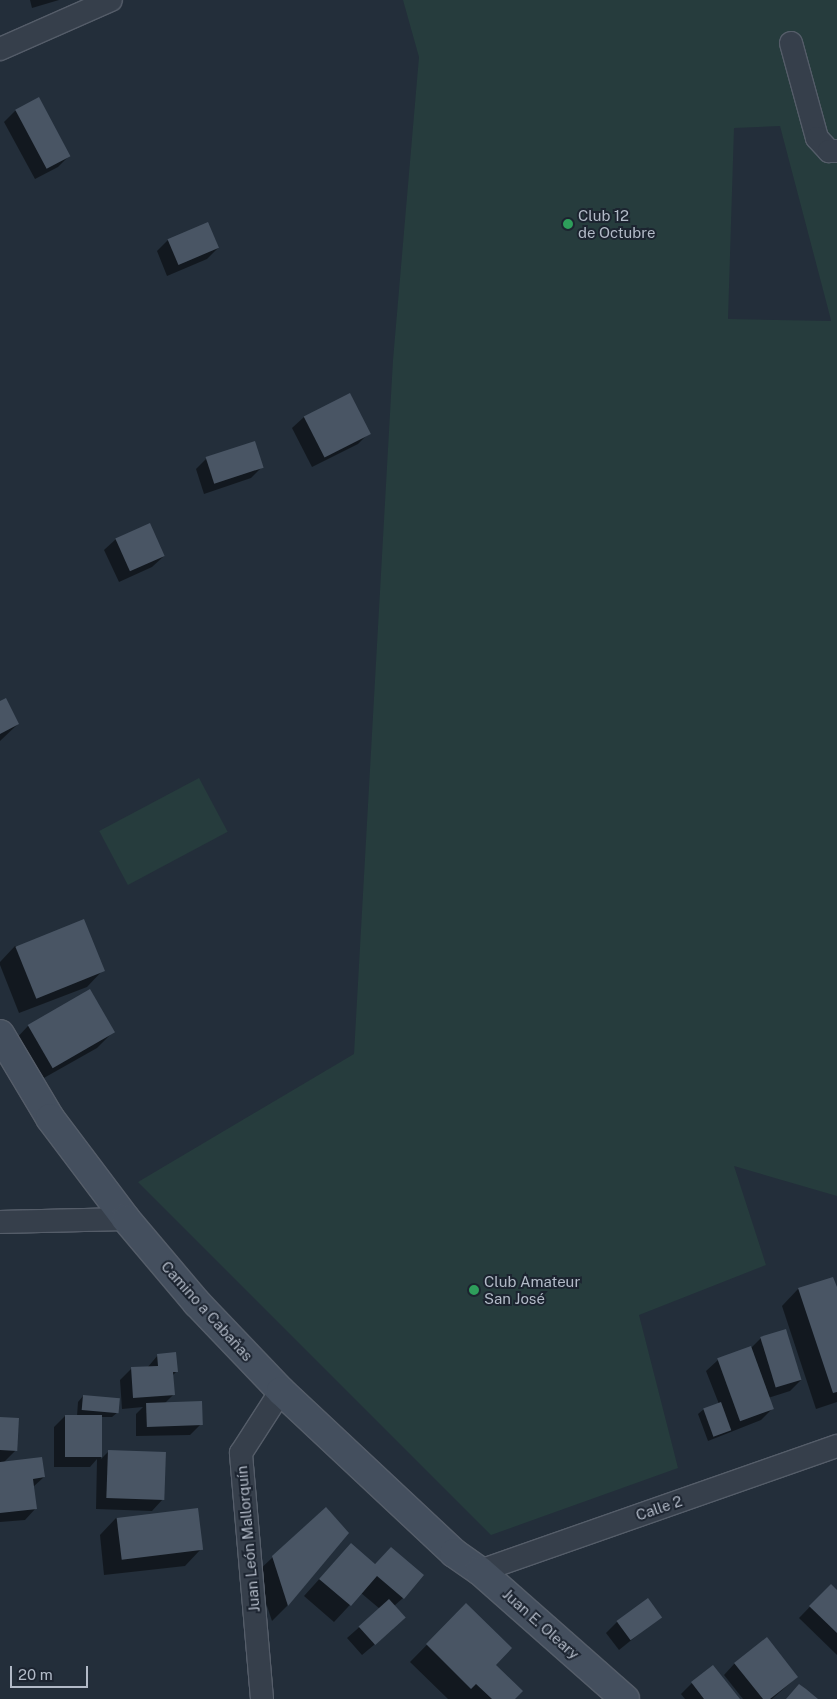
<!DOCTYPE html>
<meta charset="utf-8">
<style>
body{margin:0}
#map{position:relative;width:837px;height:1699px;overflow:hidden;background:#232e3a;font-family:"Public Sans",sans-serif}
div>[style]{position:absolute}
.green>*{inset:0;background:#263c3d;transform-origin:0 0}
.shadow>*{inset:0;background:#0007}
.building>*{inset:0;background:#495564;transform-origin:0 0}
.roads{filter:drop-shadow(1px 0 #555d69) drop-shadow(-1px 0 #555d69) drop-shadow(0 1px #555d69) drop-shadow(0 -1px #555d69)}
.street>*{height:22px;margin:-11px;padding:0 11px;transform-origin:11px;border-radius:11px;background:#363f4b}
.secondary>*{height:28px;margin:-14px;padding:0 14px;transform-origin:14px;border-radius:14px;background:#444f5e}
.dots>*{width:14px;height:14px;translate:-50% -50%;box-sizing:border-box;border:2px solid #1c2430;border-radius:50%}
span{translate:-50% -50%;white-space:nowrap;text-align:center;line-height:1.15;-webkit-text-stroke:4px #1c2430;paint-order:stroke}
.poi-label{font-size:15px;color:#b2bac7}
.left{translate:0 -50%;text-align:left}
.street-label{font-size:15px;color:#b2bac7}
.scale{position:absolute;left:10px;top:1666px;width:78px;height:22px;box-sizing:border-box;border:2px solid #b2bac7;border-top:0;padding-left:6px;font-size:15px;line-height:18px;white-space:nowrap;color:#b2bac7;-webkit-text-stroke:4px #1c2430;paint-order:stroke}
</style>
<div id="map">
<div class="green">
<i style="clip-path:polygon(evenodd,403px 0,837px 0,837px 1196px,734px 1166px,766px 1265px,639px 1315px,678px 1468px,491px 1535px,138px 1182px,354px 1054px,393px 360px,419px 57px,403px 0,780px 126px,831px 320px,831px 321px,728px 319px,734px 128px,780px 126px)"></i>
<i style="left:199px;top:778px;width:61px;height:113px;rotate:62deg"></i>
</div>
<div class="shadow">
<i style="clip-path:polygon(30px 0,59px 0,32px 8px)"></i>
<i style="clip-path:polygon(38px 99px,69px 156px,58px 167px,35px 179px,4px 122px,15px 111px)"></i>
<i style="clip-path:polygon(168px 240px,218px 248px,207px 259px,167px 276px,157px 251px)"></i>
<i style="clip-path:polygon(304px 417px,369px 433px,358px 444px,312px 467px,292px 428px)"></i>
<i style="clip-path:polygon(207px 458px,262px 467px,251px 478px,204px 494px,196px 469px)"></i>
<i style="clip-path:polygon(116px 539px,164px 556px,152px 567px,119px 582px,104px 550px)"></i>
<i style="clip-path:polygon(0 702px,18px 724px,0 741px)"></i>
<i style="clip-path:polygon(15px 946px,103px 970px,87px 987px,19px 1013px,0 965px,0 962px)"></i>
<i style="clip-path:polygon(90px 991px,113px 1032px,97px 1048px,35px 1083px,12px 1043px,28px 1026px)"></i>
<i style="clip-path:polygon(833px 1278px,837px 1291px,837px 1402px,816px 1409px,782px 1306px,798px 1289px)"></i>
<i style="clip-path:polygon(761px 1338px,801px 1380px,790px 1391px,768px 1398px,772px 1409px,761px 1420px,708px 1441px,698px 1414px,704px 1409px,719px 1404px,706px 1371px,718px 1360px,752px 1347px)"></i>
<i style="clip-path:polygon(158px 1355px,176px 1372px,172px 1376px,173px 1395px,165px 1403px,201px 1424px,190px 1435px,136px 1436px,136px 1414px,143px 1407px,122px 1409px,120px 1380px,131px 1369px,147px 1368px)"></i>
<i style="clip-path:polygon(83px 1396px,118px 1399px,118px 1412px,112px 1417px,101px 1417px,101px 1459px,109px 1451px,163px 1499px,152px 1511px,96px 1509px,97px 1459px,90px 1467px,54px 1467px,54px 1427px,65px 1416px,77px 1416px,78px 1402px)"></i>
<i style="clip-path:polygon(0 1418px,16px 1450px,4px 1462px,44px 1477px,33px 1487px,36px 1508px,25px 1520px,0 1522px)"></i>
<i style="clip-path:polygon(116px 1518px,201px 1549px,185px 1566px,104px 1575px,100px 1535px)"></i>
<i style="clip-path:polygon(347px 1533px,288px 1605px,272px 1621px,256px 1573px,273px 1557px)"></i>
<i style="clip-path:polygon(351px 1544px,374px 1565px,391px 1548px,403px 1598px,394px 1606px,393px 1629px,362px 1655px,347px 1638px,380px 1609px,361px 1593px,334px 1622px,304px 1596px)"></i>
<i style="clip-path:polygon(831px 1585px,837px 1592px,837px 1655px,799px 1618px)"></i>
<i style="clip-path:polygon(466px 1605px,494px 1665px,514px 1699px,448px 1699px,410px 1662px)"></i>
<i style="clip-path:polygon(660px 1617px,619px 1650px,606px 1633px,617px 1622px)"></i>
<i style="clip-path:polygon(735px 1663px,797px 1677px,772px 1699px,743px 1699px,724px 1675px)"></i>
<i style="clip-path:polygon(692px 1683px,738px 1699px,685px 1699px,681px 1694px)"></i>
</div>
<div class="building">
<i style="left:39px;top:97px;width:67px;height:27px;rotate:62deg"></i>
<i style="left:208px;top:222px;width:28px;height:44px;rotate:67deg"></i>
<i style="left:350px;top:393px;width:46px;height:52px;rotate:63deg"></i>
<i style="left:255px;top:441px;width:28px;height:52px;rotate:72deg"></i>
<i style="left:150px;top:523px;width:36px;height:38px;rotate:66deg"></i>
<i style="clip-path:polygon(6px 698px,19px 724px,0 734px,0 701px)"></i>
<i style="left:84px;top:919px;width:56px;height:74px;rotate:68deg"></i>
<i style="left:90px;top:989px;width:50px;height:72px;rotate:60deg"></i>
<i style="clip-path:polygon(833px 1277px,837px 1287px,837px 1392px,833px 1393px,798px 1288px)"></i>
<i style="left:786px;top:1329px;width:53px;height:27px;rotate:73deg"></i>
<i style="left:751px;top:1346px;width:67px;height:36px;rotate:70deg"></i>
<i style="clip-path:polygon(176px 1352px,178px 1372px,173px 1372px,175px 1395px,133px 1398px,131px 1367px,158px 1366px,157px 1354px)"></i>
<i style="left:83px;top:1395px;width:37px;height:15px;rotate:5deg"></i>
<i style="left:202px;top:1401px;width:24px;height:56px;rotate:88deg"></i>
<i style="left:721px;top:1402px;width:30px;height:19px;rotate:70deg"></i>
<i style="left:65px;top:1415px;width:37px;height:42px"></i>
<i style="left:0;top:1417px;width:19px;height:33px;rotate:3deg"></i>
<i style="left:108px;top:1450px;width:58px;height:48px;rotate:2deg"></i>
<i style="clip-path:polygon(42px 1457px,45px 1477px,33px 1479px,37px 1509px,0 1513px,0 1462px)"></i>
<i style="clip-path:polygon(326px 1507px,349px 1533px,288px 1606px,272px 1556px)"></i>
<i style="left:198px;top:1508px;width:42px;height:82px;rotate:83deg"></i>
<i style="clip-path:polygon(351px 1543px,375px 1564px,391px 1547px,424px 1575px,404px 1599px,377px 1576px,351px 1606px,319px 1579px)"></i>
<i style="clip-path:polygon(831px 1584px,837px 1590px,837px 1633px,809px 1606px)"></i>
<i style="left:648px;top:1598px;width:24px;height:39px;rotate:54deg"></i>
<i style="left:389px;top:1599px;width:25px;height:41px;rotate:48deg"></i>
<i style="clip-path:polygon(466px 1603px,512px 1648px,496px 1665px,523px 1691px,515px 1699px,492px 1699px,476px 1684px,471px 1689px,426px 1644px)"></i>
<i style="clip-path:polygon(767px 1637px,798px 1677px,770px 1699px,763px 1699px,734px 1663px)"></i>
<i style="clip-path:polygon(713px 1665px,740px 1699px,704px 1699px,691px 1682px)"></i>
<i style="clip-path:polygon(799px 1684px,806px 1689px,818px 1699px,786px 1699px)"></i>
</div>
<div class="roads">
<div class="street">
<i style="left:791px;top:43px;width:98px;rotate:74.7deg"></i>
<i style="left:817px;top:138px;width:18px;rotate:47deg"></i>
<i style="left:829px;top:151px;width:8px"></i>
<i style="left:0;top:49px;width:121px;rotate:-23.8deg"></i>
<i style="left:0;top:1222px;width:126px;rotate:-1.4deg"></i>
<i style="left:480px;top:1571px;width:378px;rotate:-19.3deg"></i>
<i style="left:262px;top:1699px;width:247px;rotate:-94.9deg"></i>
<i style="left:241px;top:1453px;width:74px;rotate:-57.2deg"></i>
</div>
<div class="secondary">
<i style="left:0;top:1034px;width:98px;rotate:59.2deg"></i>
<i style="left:50px;top:1118px;width:126px;rotate:53deg"></i>
<i style="left:126px;top:1219px;width:110px;rotate:49.8deg"></i>
<i style="left:197px;top:1303px;width:122px;rotate:46.3deg"></i>
<i style="left:281px;top:1391px;width:237px;rotate:43.1deg"></i>
<i style="left:454px;top:1553px;width:32px;rotate:35deg"></i>
<i style="left:480px;top:1571px;width:193px;rotate:41.4deg"></i>
</div>
</div>
<div class="dots">
<i style="left:568px;top:224px;background:#2e9e5b"></i>
<i style="left:474px;top:1290px;background:#2e9e5b"></i>
</div>
<div class="poi-label">
<span class="left" style="left:578px;top:224px">Club 12<br>de Octubre</span>
<span class="left" style="left:484px;top:1290px">Club Amateur<br>San José</span>
</div>
<div class="street-label">
<span style="left:207px;top:1311px;rotate:48deg">Camino a Cabañas</span>
<span style="left:659px;top:1508px;rotate:-19deg">Calle 2</span>
<span style="left:248px;top:1539px;rotate:-95deg">Juan León Mallorquín</span>
<span style="left:541px;top:1624px;rotate:42deg">Juan E. Oleary</span>
</div>
<div class="scale">20 m</div>
</div>
